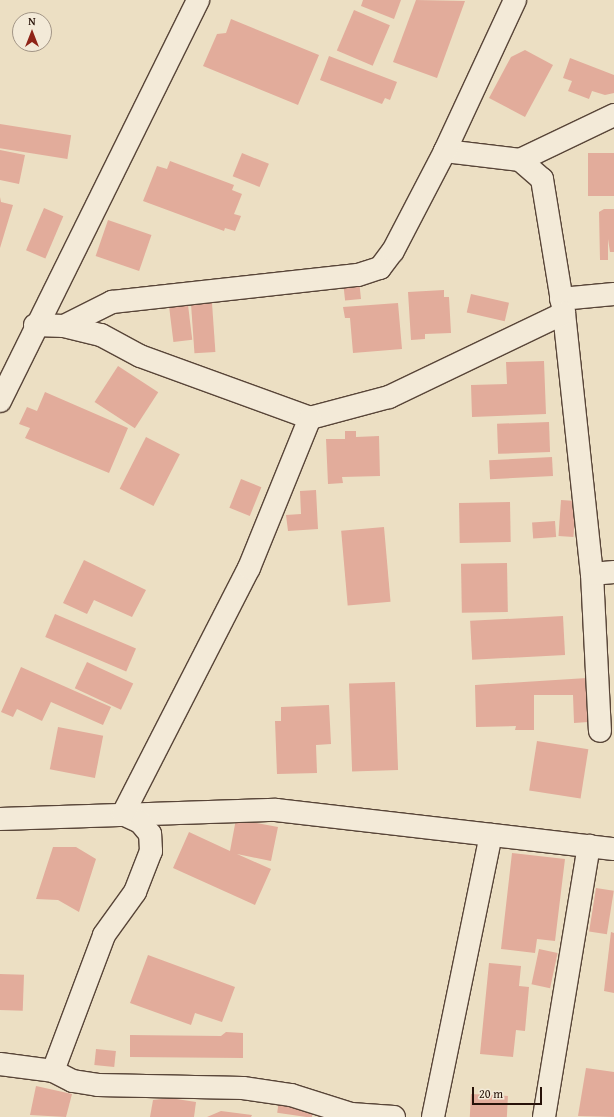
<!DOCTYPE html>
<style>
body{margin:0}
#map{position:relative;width:614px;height:1117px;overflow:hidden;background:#ecdfc3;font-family:"Gentium Book Plus",serif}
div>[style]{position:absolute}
.building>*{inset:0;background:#e2ac9b;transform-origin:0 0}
.roads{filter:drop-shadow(1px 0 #584538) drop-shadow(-1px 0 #584538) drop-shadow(0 1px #584538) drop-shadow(0 -1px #584538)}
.minor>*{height:22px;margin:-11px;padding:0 11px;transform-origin:11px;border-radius:11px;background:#f3ead8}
span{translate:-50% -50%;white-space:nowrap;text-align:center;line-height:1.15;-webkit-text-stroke:3.5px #f3ead8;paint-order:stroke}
.north{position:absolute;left:12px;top:12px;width:40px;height:40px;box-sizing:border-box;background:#f3ead8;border:1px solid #a19485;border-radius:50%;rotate:0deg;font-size:11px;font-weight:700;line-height:16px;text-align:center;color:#271209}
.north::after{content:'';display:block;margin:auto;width:14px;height:18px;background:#8f2418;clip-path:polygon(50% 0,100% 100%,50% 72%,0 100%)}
.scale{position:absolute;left:472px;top:1087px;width:70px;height:18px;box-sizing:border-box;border:2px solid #271209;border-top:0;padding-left:5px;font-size:12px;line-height:14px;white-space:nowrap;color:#271209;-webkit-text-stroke:3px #f3ead8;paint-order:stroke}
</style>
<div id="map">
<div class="building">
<i style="clip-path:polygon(363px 0,401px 0,394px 19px,361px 6px)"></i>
<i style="clip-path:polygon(416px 0,465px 1px,437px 78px,393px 62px)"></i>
<i style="left:354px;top:10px;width:39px;height:44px;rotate:23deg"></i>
<i style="clip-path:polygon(231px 19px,319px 55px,298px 105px,203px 66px,217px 34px,226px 33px)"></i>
<i style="clip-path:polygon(525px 50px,553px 65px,525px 117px,489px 98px,511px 57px)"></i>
<i style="clip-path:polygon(329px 56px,397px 82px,390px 100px,385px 98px,382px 104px,320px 80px)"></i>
<i style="clip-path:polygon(570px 58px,614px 75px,614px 93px,605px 95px,592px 91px,589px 99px,568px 91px,572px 81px,563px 78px)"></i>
<i style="left:0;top:124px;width:72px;height:24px;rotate:9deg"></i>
<i style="clip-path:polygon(0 150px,25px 155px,19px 184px,0 180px)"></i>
<i style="left:242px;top:153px;width:29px;height:25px;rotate:22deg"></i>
<i style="left:614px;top:153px;width:43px;height:26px;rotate:90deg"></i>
<i style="clip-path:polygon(170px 161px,234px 185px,232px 190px,242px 194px,234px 214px,241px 216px,235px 231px,225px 228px,224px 231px,143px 201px,157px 166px,167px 169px)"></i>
<i style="clip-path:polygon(0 197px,1px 202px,13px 205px,0 248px)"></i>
<i style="left:44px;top:208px;width:21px;height:46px;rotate:23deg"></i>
<i style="clip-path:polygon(604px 209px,614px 209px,614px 252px,610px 252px,608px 239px,608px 260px,600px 260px,599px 212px)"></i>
<i style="left:108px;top:220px;width:46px;height:38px;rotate:19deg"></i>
<i style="left:359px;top:280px;width:19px;height:16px;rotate:84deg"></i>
<i style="clip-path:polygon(444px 290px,444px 297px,449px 297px,451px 333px,425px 334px,425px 339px,411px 340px,408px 292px)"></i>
<i style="left:471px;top:294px;width:39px;height:19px;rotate:13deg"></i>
<i style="left:212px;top:303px;width:49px;height:21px;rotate:86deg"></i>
<i style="clip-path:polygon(398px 303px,402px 349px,353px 353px,350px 318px,345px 318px,343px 307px)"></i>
<i style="left:188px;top:305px;width:35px;height:19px;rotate:83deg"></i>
<i style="clip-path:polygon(544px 361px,546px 414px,472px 417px,471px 385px,507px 384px,506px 362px)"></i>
<i style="left:118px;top:366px;width:48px;height:43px;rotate:33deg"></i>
<i style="clip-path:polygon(45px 392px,128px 428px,109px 473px,25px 438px,30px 428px,19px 424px,27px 407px,37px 411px)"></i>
<i style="left:549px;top:422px;width:30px;height:52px;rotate:88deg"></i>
<i style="clip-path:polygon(345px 431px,356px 431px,356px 437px,379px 436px,380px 476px,342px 477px,343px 483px,328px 484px,326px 439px,345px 439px)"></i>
<i style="left:146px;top:437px;width:38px;height:58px;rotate:27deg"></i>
<i style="left:552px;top:457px;width:19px;height:63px;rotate:87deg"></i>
<i style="left:241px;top:479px;width:22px;height:31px;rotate:22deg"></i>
<i style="clip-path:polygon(316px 490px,318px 529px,288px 531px,286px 515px,301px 514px,300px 491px)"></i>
<i style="left:561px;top:500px;width:15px;height:36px;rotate:4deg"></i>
<i style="left:510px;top:502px;width:40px;height:51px;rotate:89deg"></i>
<i style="left:555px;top:521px;width:16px;height:23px;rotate:86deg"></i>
<i style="left:384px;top:527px;width:75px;height:43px;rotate:85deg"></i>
<i style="clip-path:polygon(84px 560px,146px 590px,132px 617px,94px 600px,87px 614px,63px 603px)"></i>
<i style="left:507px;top:563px;width:49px;height:46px;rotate:89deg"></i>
<i style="left:55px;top:614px;width:88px;height:25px;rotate:23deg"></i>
<i style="left:563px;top:616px;width:39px;height:93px;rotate:87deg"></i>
<i style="left:87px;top:662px;width:51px;height:29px;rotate:25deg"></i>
<i style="clip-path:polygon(21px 667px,111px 707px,103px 725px,51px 702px,42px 721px,17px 709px,13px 717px,1px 712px)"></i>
<i style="clip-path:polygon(587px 678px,588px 722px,574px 723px,573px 695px,534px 695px,534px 730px,515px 730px,516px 726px,476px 727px,475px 685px)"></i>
<i style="left:395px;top:682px;width:88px;height:46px;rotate:88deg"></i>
<i style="clip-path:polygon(329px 705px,331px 744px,316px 745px,317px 773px,277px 774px,275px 721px,281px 721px,281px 707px)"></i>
<i style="left:58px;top:727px;width:46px;height:43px;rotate:11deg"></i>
<i style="left:537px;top:741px;width:52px;height:50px;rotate:9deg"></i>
<i style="clip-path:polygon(236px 819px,278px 827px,271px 861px,237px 854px,271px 869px,255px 905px,173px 868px,189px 832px,230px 851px)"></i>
<i style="clip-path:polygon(53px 847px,76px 847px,96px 859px,79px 912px,58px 900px,36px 899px)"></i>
<i style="clip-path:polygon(512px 853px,565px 859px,555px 941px,537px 939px,535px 953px,501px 949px)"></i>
<i style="left:596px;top:888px;width:18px;height:44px;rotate:9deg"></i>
<i style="clip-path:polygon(611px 932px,614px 933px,614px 993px,604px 991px)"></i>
<i style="left:539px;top:949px;width:19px;height:36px;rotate:12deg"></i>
<i style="clip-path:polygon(148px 955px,235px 987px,222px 1022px,195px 1013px,191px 1025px,130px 1003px)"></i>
<i style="clip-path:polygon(489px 963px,521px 966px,519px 986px,529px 987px,525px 1031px,516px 1030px,513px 1057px,480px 1054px)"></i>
<i style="left:0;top:974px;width:24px;height:36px;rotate:2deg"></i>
<i style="clip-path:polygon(226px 1032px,243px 1033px,243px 1058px,130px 1057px,130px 1035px,221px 1036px)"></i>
<i style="left:96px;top:1049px;width:20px;height:16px;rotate:6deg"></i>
<i style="clip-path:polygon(586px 1068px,614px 1072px,614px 1117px,578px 1116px)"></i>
<i style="clip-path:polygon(36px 1086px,72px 1094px,66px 1117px,30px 1115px)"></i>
<i style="left:471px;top:1094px;width:37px;height:23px;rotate:3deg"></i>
<i style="clip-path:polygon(170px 1098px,196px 1102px,194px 1117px,150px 1117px,153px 1100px)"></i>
<i style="left:279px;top:1100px;width:35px;height:13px;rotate:8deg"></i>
<i style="clip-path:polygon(221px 1111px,252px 1115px,251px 1117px,207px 1117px)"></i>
</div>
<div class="roads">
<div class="minor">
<i style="left:445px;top:151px;width:76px;rotate:6.8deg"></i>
<i style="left:520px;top:160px;width:104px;rotate:-25.6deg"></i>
<i style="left:520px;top:160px;width:29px;rotate:41deg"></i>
<i style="left:542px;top:179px;width:136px;rotate:80.7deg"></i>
<i style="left:564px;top:313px;width:262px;rotate:83.9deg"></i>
<i style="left:592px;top:574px;width:157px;rotate:87.1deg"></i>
<i style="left:561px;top:299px;width:53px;rotate:-5.4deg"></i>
<i style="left:35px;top:325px;width:29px;rotate:2deg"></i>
<i style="left:64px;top:326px;width:38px;rotate:14deg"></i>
<i style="left:101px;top:335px;width:44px;rotate:28.3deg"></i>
<i style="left:140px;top:356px;width:181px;rotate:20deg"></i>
<i style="left:310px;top:418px;width:82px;rotate:-14.9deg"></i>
<i style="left:389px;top:397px;width:194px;rotate:-25.6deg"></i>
<i style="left:64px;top:326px;width:54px;rotate:-26.6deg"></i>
<i style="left:112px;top:302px;width:247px;rotate:-6.3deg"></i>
<i style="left:358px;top:275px;width:23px;rotate:-18deg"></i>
<i style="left:380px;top:268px;width:21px;rotate:-53deg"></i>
<i style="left:393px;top:251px;width:113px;rotate:-62.5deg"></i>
<i style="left:445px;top:151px;width:166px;rotate:-65.1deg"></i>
<i style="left:0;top:401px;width:447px;rotate:-63.7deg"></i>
<i style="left:592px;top:574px;width:22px;rotate:-5deg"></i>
<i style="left:0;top:819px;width:276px;rotate:-1.9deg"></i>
<i style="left:276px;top:810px;width:340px;rotate:6.6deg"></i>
<i style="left:0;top:1064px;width:53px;rotate:7.5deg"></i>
<i style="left:53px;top:1071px;width:22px;rotate:27deg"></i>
<i style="left:73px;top:1081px;width:25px;rotate:9deg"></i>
<i style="left:98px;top:1085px;width:145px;rotate:1.2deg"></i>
<i style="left:243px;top:1088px;width:49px;rotate:8.3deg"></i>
<i style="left:291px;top:1095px;width:63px;rotate:17.6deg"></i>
<i style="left:351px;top:1114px;width:43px;rotate:4deg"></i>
<i style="left:53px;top:1071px;width:145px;rotate:-69.4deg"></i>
<i style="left:104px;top:935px;width:53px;rotate:-54.2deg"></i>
<i style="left:135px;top:892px;width:44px;rotate:-68.7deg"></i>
<i style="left:151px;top:851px;width:17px;rotate:-93deg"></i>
<i style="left:150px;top:834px;width:16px;rotate:-130deg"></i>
<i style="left:140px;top:822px;width:19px;rotate:-155deg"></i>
<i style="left:123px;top:814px;width:276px;rotate:-62.9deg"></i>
<i style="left:249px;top:568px;width:162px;rotate:-67.9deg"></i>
<i style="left:433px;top:1117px;width:288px;rotate:-78.4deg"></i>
<i style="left:544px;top:1117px;width:275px;rotate:-80.6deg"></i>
</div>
</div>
<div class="north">N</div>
<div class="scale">20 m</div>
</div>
